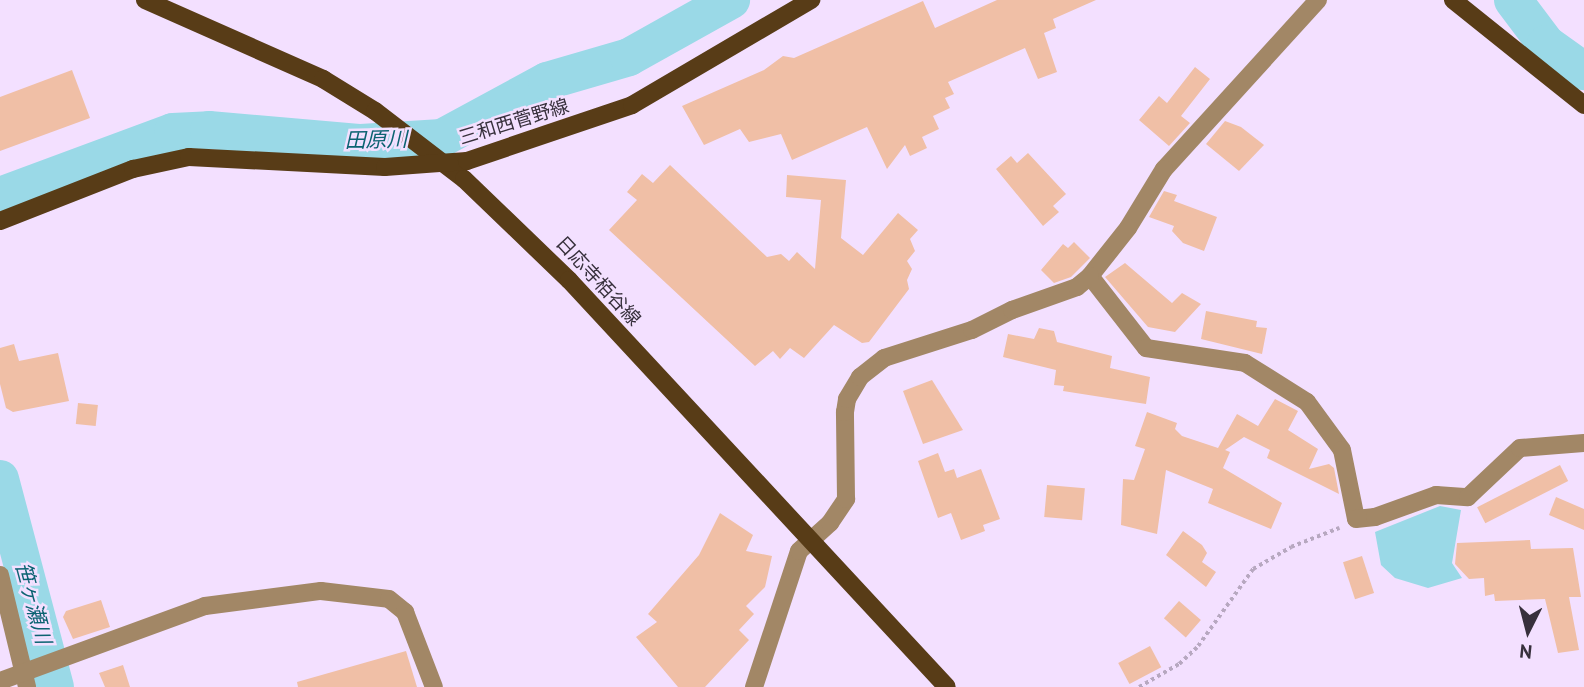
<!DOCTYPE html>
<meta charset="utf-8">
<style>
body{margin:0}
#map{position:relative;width:1584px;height:687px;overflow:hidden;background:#f3e0ff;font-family:"PT Sans","Noto Sans JP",sans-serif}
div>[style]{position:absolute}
.water>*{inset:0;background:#9ad9e7}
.river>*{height:38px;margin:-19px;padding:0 19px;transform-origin:19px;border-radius:19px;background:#9ad9e7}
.building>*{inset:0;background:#f0bfa6;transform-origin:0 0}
.path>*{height:3.5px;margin-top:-1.75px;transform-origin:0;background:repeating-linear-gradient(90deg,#b7a8c0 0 3.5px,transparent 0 7px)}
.minor>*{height:18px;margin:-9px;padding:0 9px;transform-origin:9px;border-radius:9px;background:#a28766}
.major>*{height:18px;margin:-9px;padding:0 9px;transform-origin:9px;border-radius:9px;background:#583c17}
span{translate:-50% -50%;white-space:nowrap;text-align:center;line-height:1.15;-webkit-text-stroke:5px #f3e0ff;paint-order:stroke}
.street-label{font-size:19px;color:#37303c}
.water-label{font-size:21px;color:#0c6372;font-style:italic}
.north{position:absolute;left:1493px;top:596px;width:70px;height:70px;-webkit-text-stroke:5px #f3e0ff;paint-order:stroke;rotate:186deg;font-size:19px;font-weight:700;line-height:28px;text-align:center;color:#37303c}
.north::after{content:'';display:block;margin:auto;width:24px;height:32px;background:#37303c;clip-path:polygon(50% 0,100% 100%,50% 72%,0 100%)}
</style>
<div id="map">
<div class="water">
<i style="clip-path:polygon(1440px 506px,1461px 510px,1452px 563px,1462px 578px,1428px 588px,1395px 578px,1381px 565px,1375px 532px)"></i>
</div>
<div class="river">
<i style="left:1513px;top:0;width:55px;rotate:53.1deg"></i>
<i style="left:1546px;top:44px;width:47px;rotate:35.4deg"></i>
<i style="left:0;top:196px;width:184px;rotate:-20.3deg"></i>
<i style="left:173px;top:132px;width:36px;rotate:-3deg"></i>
<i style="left:209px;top:130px;width:153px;rotate:4.9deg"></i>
<i style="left:361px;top:143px;width:81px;rotate:-3.5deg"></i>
<i style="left:442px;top:138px;width:119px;rotate:-28.5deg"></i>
<i style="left:547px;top:81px;width:85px;rotate:-16.3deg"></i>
<i style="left:629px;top:57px;width:117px;rotate:-29.2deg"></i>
<i style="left:0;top:479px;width:215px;rotate:75.2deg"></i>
</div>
<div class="building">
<i style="clip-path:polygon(997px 0,1096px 0,1053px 19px,1056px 28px,1044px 33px,1057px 72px,1038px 79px,1025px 48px,948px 82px,954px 94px,945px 98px,950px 108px,933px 116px,939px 129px,922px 137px,927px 148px,910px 156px,905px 145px,887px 169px,867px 127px,792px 160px,781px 134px,749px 142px,740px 129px,704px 145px,682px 106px,764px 70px,783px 56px,794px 58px,923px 1px,935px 28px)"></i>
<i style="clip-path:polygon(1195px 67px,1210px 79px,1181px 116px,1190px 123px,1169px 146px,1139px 120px,1159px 96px,1167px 103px)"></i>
<i style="clip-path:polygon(72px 70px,90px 118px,0 151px,0 97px)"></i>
<i style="clip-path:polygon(1225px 121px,1241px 127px,1264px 145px,1239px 171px,1206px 144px)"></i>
<i style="clip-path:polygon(1028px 153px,1066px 194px,1053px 206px,1059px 212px,1043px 226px,996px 169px,1011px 156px,1017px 163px)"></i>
<i style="clip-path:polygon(670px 165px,767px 257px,781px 254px,789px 261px,797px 252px,815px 269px,821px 200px,786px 197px,787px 175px,846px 180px,841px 238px,863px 255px,898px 213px,918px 230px,910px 239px,915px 251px,907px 261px,912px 269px,907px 280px,909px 289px,869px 342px,862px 343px,834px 325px,804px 358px,790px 348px,780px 359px,773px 351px,755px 366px,609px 230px,637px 200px,627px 192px,642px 174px,653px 183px)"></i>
<i style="clip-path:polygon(1164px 191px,1177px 195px,1174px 201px,1217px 217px,1204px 251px,1183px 243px,1172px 231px,1174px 226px,1149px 217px)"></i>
<i style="clip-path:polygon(1074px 242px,1090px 258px,1071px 277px,1054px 283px,1041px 270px,1063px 244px,1068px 248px)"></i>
<i style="clip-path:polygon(1125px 263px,1172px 303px,1182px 293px,1201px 304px,1175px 332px,1148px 327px,1105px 277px)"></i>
<i style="clip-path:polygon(1206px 311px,1257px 321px,1256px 327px,1267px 328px,1262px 354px,1201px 339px)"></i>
<i style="clip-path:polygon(1039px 328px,1054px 331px,1057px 342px,1112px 356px,1110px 368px,1150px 377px,1146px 404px,1063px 391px,1064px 386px,1054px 385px,1056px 370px,1003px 357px,1008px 334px,1034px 339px)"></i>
<i style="clip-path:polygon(14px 344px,19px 361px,58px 353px,69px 401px,13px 412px,6px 408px,0 384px,0 348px)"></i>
<i style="clip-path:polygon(932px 380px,963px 430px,923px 444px,903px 391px)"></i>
<i style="clip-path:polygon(1275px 399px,1298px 411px,1288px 430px,1318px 449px,1309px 469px,1329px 464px,1334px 468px,1339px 494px,1267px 458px,1270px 450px,1244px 437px,1225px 450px,1230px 452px,1223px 468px,1282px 503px,1271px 529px,1208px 503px,1213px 489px,1166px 470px,1157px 534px,1121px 525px,1123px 479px,1134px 480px,1145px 449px,1135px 446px,1147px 412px,1177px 423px,1175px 429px,1182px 436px,1218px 448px,1237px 414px,1258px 426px)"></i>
<i style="left:78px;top:403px;width:20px;height:21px;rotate:6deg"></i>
<i style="clip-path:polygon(938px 453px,945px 472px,954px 469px,957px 478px,981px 469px,1000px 519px,983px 525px,985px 531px,961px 540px,951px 513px,938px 518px,918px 461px)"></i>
<i style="left:1560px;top:465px;width:18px;height:93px;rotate:63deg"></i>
<i style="left:1047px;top:485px;width:38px;height:32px;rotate:5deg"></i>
<i style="clip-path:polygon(1556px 497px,1584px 509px,1584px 530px,1549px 515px)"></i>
<i style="clip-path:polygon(720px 513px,753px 535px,746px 551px,772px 556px,765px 587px,746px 606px,754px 614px,739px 630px,749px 640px,705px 687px,678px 687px,636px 637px,657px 622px,648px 614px,699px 555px)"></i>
<i style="clip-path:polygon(1183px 531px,1202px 545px,1207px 553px,1202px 562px,1216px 572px,1206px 587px,1166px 555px)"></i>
<i style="clip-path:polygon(1530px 540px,1531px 549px,1573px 548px,1581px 597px,1569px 597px,1579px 650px,1558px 653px,1545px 599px,1495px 601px,1494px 594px,1485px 596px,1484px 578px,1469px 579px,1455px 564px,1457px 543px)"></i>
<i style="left:1362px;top:556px;width:39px;height:20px;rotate:72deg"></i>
<i style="clip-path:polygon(101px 600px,110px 627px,73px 639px,63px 617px,66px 611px)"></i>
<i style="left:1179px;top:601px;width:29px;height:23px;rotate:41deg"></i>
<i style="left:1150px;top:646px;width:24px;height:36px;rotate:62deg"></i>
<i style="clip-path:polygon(406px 651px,417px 687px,298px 687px,297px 682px)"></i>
<i style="clip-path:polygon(123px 665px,130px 687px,105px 687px,99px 673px)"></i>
</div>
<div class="path">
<i style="left:1139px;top:687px;width:46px;rotate:-29.9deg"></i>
<i style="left:1179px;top:664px;width:26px;rotate:-43deg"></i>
<i style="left:1198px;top:646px;width:95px;rotate:-54.5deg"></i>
<i style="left:1253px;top:569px;width:44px;rotate:-30.1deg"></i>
<i style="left:1291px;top:547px;width:52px;rotate:-21.6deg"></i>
</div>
<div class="minor">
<i style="left:1318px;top:0;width:229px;rotate:132.3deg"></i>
<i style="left:1164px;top:169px;width:69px;rotate:121.4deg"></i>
<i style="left:1128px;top:228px;width:61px;rotate:128.4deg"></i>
<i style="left:1090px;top:276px;width:91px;rotate:52.1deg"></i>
<i style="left:1146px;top:348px;width:100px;rotate:8.6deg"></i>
<i style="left:1245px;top:363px;width:73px;rotate:32.2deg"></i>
<i style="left:1307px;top:402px;width:59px;rotate:53.9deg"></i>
<i style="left:1342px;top:450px;width:70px;rotate:78.5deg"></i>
<i style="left:1356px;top:519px;width:19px;rotate:-6deg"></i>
<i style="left:1375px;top:517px;width:65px;rotate:-19.8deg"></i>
<i style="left:1436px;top:495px;width:32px;rotate:4deg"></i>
<i style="left:1468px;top:497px;width:71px;rotate:-43.3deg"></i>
<i style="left:1520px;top:448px;width:64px;rotate:-4.5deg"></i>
<i style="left:0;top:575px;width:115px;rotate:76.4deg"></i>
<i style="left:0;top:681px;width:218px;rotate:-20.1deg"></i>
<i style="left:205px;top:606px;width:117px;rotate:-7.4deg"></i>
<i style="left:321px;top:591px;width:68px;rotate:6.7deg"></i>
<i style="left:389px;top:599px;width:21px;rotate:39deg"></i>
<i style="left:405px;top:612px;width:80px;rotate:68.9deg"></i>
<i style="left:754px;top:687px;width:143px;rotate:-71.7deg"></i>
<i style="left:799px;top:551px;width:42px;rotate:-42.1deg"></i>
<i style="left:830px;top:523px;width:29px;rotate:-56deg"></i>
<i style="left:846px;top:499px;width:87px;rotate:-90.7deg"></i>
<i style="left:845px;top:412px;width:13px;rotate:-81deg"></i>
<i style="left:847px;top:399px;width:26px;rotate:-59deg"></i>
<i style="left:860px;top:377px;width:31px;rotate:-38deg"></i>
<i style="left:884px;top:358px;width:92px;rotate:-17.7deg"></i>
<i style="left:972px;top:330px;width:45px;rotate:-26.6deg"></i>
<i style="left:1012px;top:310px;width:69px;rotate:-19.5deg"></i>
<i style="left:1077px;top:287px;width:17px;rotate:-40deg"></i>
</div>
<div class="major">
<i style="left:145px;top:0;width:195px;rotate:23.9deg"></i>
<i style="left:323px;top:79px;width:61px;rotate:31.6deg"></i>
<i style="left:375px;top:111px;width:112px;rotate:37.4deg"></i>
<i style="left:464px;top:179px;width:146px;rotate:43.9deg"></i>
<i style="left:569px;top:280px;width:555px;rotate:47.12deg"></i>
<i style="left:1453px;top:0;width:168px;rotate:38.7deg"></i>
<i style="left:0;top:221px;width:143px;rotate:-21.4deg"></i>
<i style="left:133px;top:169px;width:57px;rotate:-12.1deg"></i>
<i style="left:189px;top:157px;width:196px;rotate:2.9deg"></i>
<i style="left:385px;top:167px;width:82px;rotate:-4.2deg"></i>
<i style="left:467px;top:161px;width:174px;rotate:-18.7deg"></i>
<i style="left:632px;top:105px;width:208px;rotate:-30.4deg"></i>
</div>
<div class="street-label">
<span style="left:514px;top:122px;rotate:-17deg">三和西菅野線</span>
<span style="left:598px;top:281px;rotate:47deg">日応寺栢谷線</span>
</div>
<div class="water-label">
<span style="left:376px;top:140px;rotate:-1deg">田原川</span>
<span style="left:33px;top:603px;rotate:75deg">笹ヶ瀬川</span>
</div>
<div class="north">N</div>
</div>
